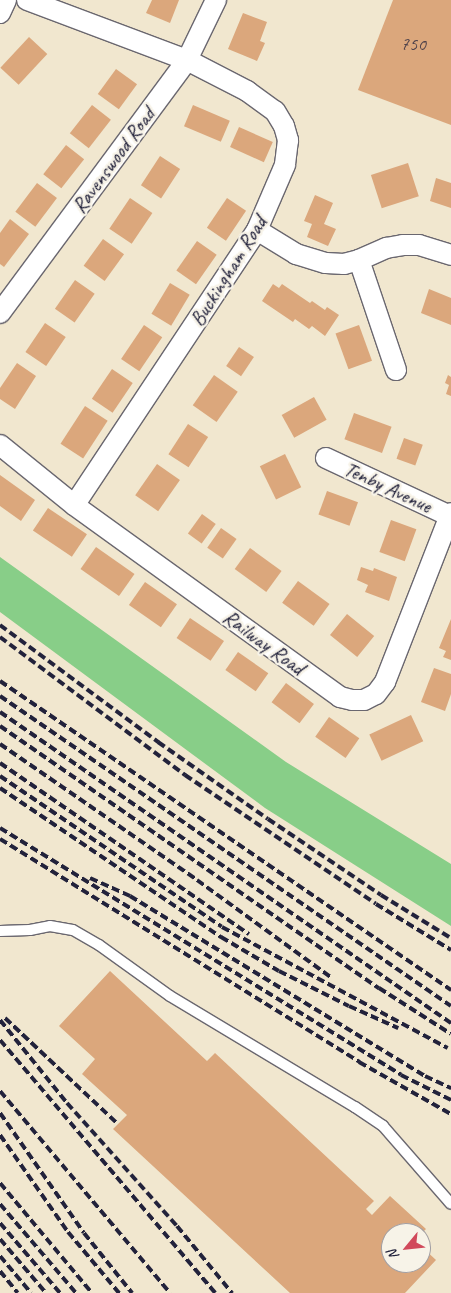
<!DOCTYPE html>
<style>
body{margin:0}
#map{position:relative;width:451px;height:1293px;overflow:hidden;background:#f1e7cf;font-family:Caveat,sans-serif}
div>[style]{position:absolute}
.green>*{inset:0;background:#88ce88}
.building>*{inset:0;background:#dba77c;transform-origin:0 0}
.roads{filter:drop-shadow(1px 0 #6a676f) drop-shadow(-1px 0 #6a676f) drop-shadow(0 1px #6a676f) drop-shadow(0 -1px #6a676f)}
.service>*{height:10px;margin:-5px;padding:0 5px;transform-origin:5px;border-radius:5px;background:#fff}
.minor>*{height:20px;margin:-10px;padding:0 10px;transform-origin:10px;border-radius:10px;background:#fff}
.rail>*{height:4px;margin-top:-2px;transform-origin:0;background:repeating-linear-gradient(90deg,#22223b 0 8px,transparent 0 12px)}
span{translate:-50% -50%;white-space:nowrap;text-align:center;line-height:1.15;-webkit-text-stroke:5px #f7f3e8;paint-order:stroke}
.number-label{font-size:19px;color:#50434b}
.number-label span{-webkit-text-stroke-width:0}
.street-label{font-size:21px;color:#22223b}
.north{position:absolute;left:381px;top:1223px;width:50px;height:50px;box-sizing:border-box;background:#f7f3e8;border:1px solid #a29fa3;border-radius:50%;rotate:242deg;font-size:14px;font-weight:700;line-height:20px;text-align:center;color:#22223b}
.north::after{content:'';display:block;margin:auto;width:18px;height:22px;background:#d1495b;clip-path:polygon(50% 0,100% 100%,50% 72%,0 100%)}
</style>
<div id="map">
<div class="green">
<i style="clip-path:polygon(0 557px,286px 762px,451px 864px,451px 926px,265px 808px,0 612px)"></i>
</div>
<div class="building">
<i style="clip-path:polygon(152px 0,179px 0,170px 23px,146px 13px)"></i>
<i style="clip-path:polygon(393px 0,451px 0,451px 125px,358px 90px)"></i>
<i style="clip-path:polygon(243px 13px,267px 22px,260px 41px,265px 43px,257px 61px,228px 49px)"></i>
<i style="left:29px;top:37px;width:25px;height:42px;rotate:43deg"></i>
<i style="left:116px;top:69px;width:26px;height:31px;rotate:36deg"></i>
<i style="left:92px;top:105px;width:24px;height:36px;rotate:38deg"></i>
<i style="left:193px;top:105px;width:40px;height:23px;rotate:23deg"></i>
<i style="left:239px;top:127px;width:37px;height:22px;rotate:24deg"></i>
<i style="left:66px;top:145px;width:23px;height:37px;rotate:38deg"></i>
<i style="left:160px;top:156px;width:24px;height:35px;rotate:33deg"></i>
<i style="left:408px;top:163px;width:35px;height:39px;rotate:72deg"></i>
<i style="clip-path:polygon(436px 178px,451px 183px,451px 208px,430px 201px)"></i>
<i style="left:37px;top:183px;width:25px;height:36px;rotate:37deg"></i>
<i style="clip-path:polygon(315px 195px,333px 203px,324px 224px,336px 229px,328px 246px,307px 237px,312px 224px,304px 221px)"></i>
<i style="left:130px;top:198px;width:27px;height:37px;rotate:34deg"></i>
<i style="left:227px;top:198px;width:23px;height:36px;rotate:34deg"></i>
<i style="clip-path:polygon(10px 219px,29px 234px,4px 267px,0 264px,0 233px)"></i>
<i style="left:103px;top:239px;width:26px;height:33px;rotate:36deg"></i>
<i style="left:197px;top:241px;width:24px;height:36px;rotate:35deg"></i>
<i style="left:75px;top:280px;width:24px;height:35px;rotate:35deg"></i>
<i style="left:170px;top:283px;width:23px;height:36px;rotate:31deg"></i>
<i style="clip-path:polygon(273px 284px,279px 288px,282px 284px,310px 303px,312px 301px,325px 310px,327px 307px,339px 315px,325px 336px,312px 326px,309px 329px,295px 319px,293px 322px,262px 301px)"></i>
<i style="clip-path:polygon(429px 289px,451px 298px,451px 325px,421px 313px)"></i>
<i style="left:45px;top:323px;width:25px;height:35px;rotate:34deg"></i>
<i style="left:144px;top:325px;width:22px;height:41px;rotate:34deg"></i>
<i style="left:359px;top:325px;width:38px;height:25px;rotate:70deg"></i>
<i style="left:239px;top:347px;width:18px;height:23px;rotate:34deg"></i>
<i style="clip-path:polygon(17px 363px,36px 376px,15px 409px,0 399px,0 388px)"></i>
<i style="left:112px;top:369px;width:25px;height:36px;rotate:34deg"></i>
<i style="left:214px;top:375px;width:29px;height:37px;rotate:35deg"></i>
<i style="clip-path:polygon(448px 375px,451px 377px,451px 396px,446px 394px,449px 385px,445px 383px)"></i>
<i style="left:314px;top:397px;width:26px;height:37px;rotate:61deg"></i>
<i style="left:85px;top:406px;width:27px;height:45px;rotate:33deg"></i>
<i style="left:354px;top:413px;width:40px;height:28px;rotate:20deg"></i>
<i style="left:188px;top:424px;width:24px;height:36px;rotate:33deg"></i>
<i style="left:404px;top:438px;width:20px;height:22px;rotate:20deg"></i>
<i style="left:285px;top:454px;width:37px;height:28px;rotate:64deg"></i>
<i style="left:157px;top:464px;width:28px;height:38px;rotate:35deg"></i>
<i style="clip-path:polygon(0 475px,35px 500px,21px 521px,0 506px)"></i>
<i style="left:327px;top:491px;width:33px;height:25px;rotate:20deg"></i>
<i style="left:48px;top:508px;width:47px;height:27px;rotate:34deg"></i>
<i style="left:202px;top:514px;width:17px;height:24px;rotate:36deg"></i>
<i style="left:391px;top:520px;width:27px;height:34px;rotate:20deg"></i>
<i style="left:221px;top:528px;width:19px;height:24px;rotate:35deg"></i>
<i style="left:96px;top:547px;width:47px;height:27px;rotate:35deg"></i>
<i style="left:250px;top:548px;width:39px;height:26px;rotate:36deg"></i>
<i style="clip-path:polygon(361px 567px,373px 571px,374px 568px,397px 577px,389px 601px,365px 592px,368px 585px,357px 580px)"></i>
<i style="left:298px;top:581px;width:39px;height:27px;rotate:36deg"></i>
<i style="left:145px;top:582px;width:39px;height:28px;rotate:35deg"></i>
<i style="left:347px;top:614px;width:35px;height:27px;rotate:39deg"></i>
<i style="left:190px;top:618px;width:41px;height:24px;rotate:34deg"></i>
<i style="clip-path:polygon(451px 619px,451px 660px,443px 657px,446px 651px,439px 648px)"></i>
<i style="left:238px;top:652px;width:37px;height:22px;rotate:35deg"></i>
<i style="clip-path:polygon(434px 668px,451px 674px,451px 694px,445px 711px,421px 702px)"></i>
<i style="left:286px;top:683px;width:35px;height:24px;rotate:37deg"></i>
<i style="left:411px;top:715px;width:29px;height:46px;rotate:65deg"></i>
<i style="left:329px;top:717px;width:37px;height:24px;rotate:35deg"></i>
<i style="clip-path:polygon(110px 971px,207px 1061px,215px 1053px,374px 1201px,366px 1209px,372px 1215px,390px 1196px,426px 1229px,422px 1233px,391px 1233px,391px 1263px,421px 1263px,421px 1246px,436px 1260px,405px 1293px,290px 1293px,113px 1129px,127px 1115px,82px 1074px,95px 1059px,59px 1026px)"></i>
</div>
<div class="roads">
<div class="service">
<i style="left:0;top:931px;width:30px;rotate:-2deg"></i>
<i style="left:30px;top:930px;width:20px;rotate:-11deg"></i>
<i style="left:50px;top:926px;width:23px;rotate:10deg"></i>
<i style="left:73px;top:930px;width:30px;rotate:30deg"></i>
<i style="left:99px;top:945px;width:87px;rotate:35.7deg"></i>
<i style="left:170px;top:996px;width:216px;rotate:31deg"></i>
<i style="left:355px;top:1107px;width:34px;rotate:34deg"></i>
<i style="left:383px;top:1126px;width:103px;rotate:48.9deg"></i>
</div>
<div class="minor">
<i style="left:27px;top:0;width:171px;rotate:20.6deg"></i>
<i style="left:187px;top:60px;width:68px;rotate:27.3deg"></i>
<i style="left:247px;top:91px;width:34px;rotate:36deg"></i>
<i style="left:275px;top:111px;width:17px;rotate:59deg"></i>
<i style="left:284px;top:126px;width:15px;rotate:74deg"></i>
<i style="left:288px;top:140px;width:25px;rotate:97deg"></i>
<i style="left:285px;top:165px;width:71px;rotate:113.3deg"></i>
<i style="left:257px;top:230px;width:330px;rotate:123.6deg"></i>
<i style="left:0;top:13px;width:14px;rotate:-65deg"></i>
<i style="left:257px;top:230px;width:46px;rotate:31.6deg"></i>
<i style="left:296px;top:254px;width:31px;rotate:17deg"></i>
<i style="left:326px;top:263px;width:18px;rotate:3deg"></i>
<i style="left:344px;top:264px;width:16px;rotate:-15deg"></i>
<i style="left:359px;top:260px;width:30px;rotate:-24deg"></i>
<i style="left:386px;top:248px;width:17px;rotate:-10deg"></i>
<i style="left:403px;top:245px;width:16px"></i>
<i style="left:419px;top:245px;width:34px;rotate:17deg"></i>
<i style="left:359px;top:260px;width:116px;rotate:71.4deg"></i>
<i style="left:0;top:313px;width:315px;rotate:-53.5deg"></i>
<i style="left:187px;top:60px;width:67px;rotate:-64.2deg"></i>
<i style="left:0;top:445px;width:95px;rotate:39deg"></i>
<i style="left:74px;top:505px;width:328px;rotate:35.8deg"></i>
<i style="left:340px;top:697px;width:12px;rotate:14deg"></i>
<i style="left:352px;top:700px;width:12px"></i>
<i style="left:364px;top:700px;width:13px;rotate:-27deg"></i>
<i style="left:376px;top:694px;width:15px;rotate:-53deg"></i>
<i style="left:385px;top:682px;width:181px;rotate:-68.7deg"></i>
<i style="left:326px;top:458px;width:137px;rotate:25.1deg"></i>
</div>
</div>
<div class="rail">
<i style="left:0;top:625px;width:197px;rotate:36.5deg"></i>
<i style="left:158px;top:742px;width:134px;rotate:35deg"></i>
<i style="left:268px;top:819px;width:136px;rotate:33.9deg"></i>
<i style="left:381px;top:895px;width:82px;rotate:31.6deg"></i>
<i style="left:0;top:637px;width:231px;rotate:36.7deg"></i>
<i style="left:185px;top:775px;width:230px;rotate:34deg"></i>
<i style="left:376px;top:904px;width:88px;rotate:31.5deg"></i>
<i style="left:0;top:681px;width:547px;rotate:34.42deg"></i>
<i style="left:0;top:696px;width:547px;rotate:34.5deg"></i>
<i style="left:0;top:712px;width:548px;rotate:34.59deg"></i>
<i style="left:0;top:726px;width:461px;rotate:34.7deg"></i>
<i style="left:379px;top:988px;width:85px;rotate:32.6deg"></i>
<i style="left:0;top:744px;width:239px;rotate:34.6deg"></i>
<i style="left:197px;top:880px;width:167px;rotate:36deg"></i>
<i style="left:0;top:763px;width:302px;rotate:34.5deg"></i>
<i style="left:0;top:776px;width:268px;rotate:34.2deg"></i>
<i style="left:222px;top:927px;width:256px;rotate:28.2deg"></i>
<i style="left:0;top:788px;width:267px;rotate:34deg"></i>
<i style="left:221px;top:937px;width:67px;rotate:30.4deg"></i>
<i style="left:279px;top:971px;width:78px;rotate:26.6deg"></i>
<i style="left:349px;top:1006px;width:54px;rotate:24.2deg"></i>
<i style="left:0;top:828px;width:471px;rotate:31.6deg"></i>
<i style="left:401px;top:1075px;width:56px;rotate:26.6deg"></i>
<i style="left:0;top:839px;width:423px;rotate:31.8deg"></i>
<i style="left:359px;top:1062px;width:106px;rotate:29.5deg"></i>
<i style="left:90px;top:878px;width:44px;rotate:24.2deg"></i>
<i style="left:130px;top:896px;width:346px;rotate:31.4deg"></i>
<i style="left:425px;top:1076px;width:29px;rotate:25deg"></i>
<i style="left:5px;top:1018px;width:155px;rotate:43.2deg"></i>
<i style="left:0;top:1020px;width:107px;rotate:51.1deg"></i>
<i style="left:67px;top:1103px;width:165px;rotate:48.2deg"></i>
<i style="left:177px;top:1226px;width:87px;rotate:50.6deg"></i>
<i style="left:0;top:1040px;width:332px;rotate:49.6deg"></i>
<i style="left:0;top:1091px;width:264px;rotate:49.9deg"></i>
<i style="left:0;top:1113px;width:146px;rotate:55deg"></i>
<i style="left:84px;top:1233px;width:77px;rotate:51.3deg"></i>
<i style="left:0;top:1135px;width:118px;rotate:55deg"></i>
<i style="left:68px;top:1232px;width:80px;rotate:50.1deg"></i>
<i style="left:0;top:1183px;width:143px;rotate:50.1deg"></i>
<i style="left:0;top:1204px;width:117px;rotate:49.5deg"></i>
<i style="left:0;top:1223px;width:92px;rotate:49.4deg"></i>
<i style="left:0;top:1239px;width:71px;rotate:49.6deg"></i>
<i style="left:0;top:1256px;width:48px;rotate:50deg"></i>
<i style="left:0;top:1271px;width:28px;rotate:51deg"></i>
</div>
<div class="number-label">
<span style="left:413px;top:45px">750</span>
</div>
<div class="street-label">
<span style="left:113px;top:160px;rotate:-54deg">Ravenswood Road</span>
<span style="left:228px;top:271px;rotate:-58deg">Buckingham Road</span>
<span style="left:388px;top:487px;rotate:25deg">Tenby Avenue</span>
<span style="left:264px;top:642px;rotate:36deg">Railway Road</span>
</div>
<div class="north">N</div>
</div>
